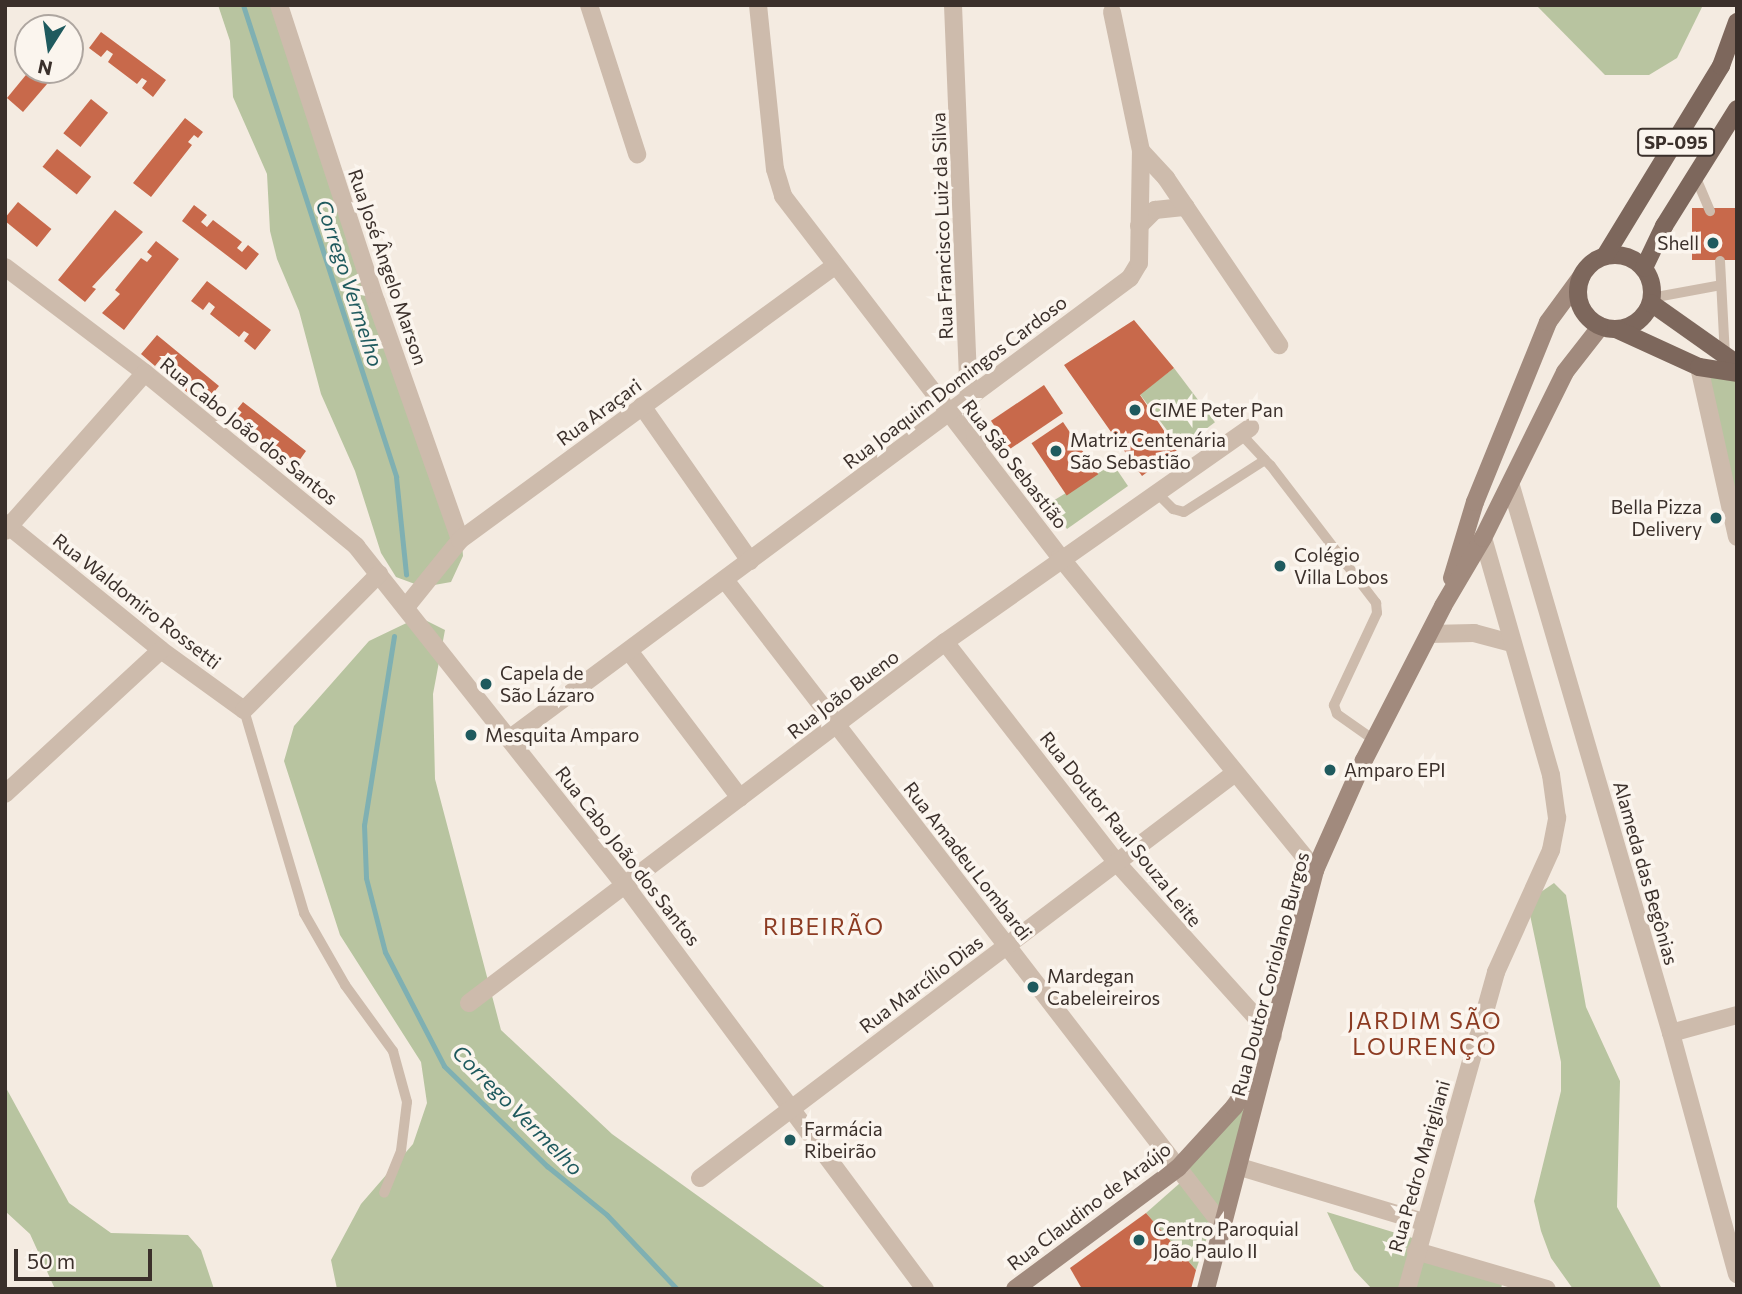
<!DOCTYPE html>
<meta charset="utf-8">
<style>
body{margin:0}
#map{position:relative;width:1742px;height:1294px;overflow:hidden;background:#f4ebe1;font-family:Commissioner,sans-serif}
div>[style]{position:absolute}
.green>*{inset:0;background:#b8c4a0;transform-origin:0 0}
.stream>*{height:5px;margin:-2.5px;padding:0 2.5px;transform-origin:2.5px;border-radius:2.5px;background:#7fb0b2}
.building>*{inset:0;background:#c8694b;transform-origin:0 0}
.lane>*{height:10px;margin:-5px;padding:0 5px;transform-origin:5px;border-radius:5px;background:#cdbbac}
.street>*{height:18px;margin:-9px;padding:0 9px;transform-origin:9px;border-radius:9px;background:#cdbbac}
.secondary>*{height:18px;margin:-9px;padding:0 9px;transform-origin:9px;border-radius:9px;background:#a18a7d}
.primary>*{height:18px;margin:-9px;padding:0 9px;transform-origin:9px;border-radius:9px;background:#7d675c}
.primary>.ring{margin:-9px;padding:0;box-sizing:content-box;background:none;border:18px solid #7d675c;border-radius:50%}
.dots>*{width:19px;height:19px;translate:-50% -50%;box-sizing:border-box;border:4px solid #fbf5ee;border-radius:50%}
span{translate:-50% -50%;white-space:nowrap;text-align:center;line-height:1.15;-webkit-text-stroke:7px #fbf5ee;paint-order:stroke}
.shield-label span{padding:2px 5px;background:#fbf5ee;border:2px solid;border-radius:5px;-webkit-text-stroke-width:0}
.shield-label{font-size:18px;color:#3b302b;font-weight:700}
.street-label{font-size:19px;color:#3b302b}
.poi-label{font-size:19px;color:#3b302b}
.right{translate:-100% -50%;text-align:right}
.left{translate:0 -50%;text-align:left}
.water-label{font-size:21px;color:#1f5a5e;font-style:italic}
.quarter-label{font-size:23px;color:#8c3b22;letter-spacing:2px}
.frame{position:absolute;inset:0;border:7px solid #3b302b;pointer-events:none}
.north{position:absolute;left:14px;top:14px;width:70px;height:70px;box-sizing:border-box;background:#fbf5ee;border:2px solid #aea6a0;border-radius:50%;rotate:192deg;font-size:19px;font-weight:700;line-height:28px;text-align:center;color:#3b302b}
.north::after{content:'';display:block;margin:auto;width:24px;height:32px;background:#1f5a5e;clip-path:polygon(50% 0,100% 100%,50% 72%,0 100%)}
.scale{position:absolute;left:14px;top:1249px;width:138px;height:32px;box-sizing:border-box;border:4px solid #3b302b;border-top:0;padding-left:9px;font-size:21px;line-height:24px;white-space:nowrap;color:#3b302b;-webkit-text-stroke:5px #fbf5ee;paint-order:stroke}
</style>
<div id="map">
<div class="green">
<i style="clip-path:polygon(218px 5px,276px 5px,461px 528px,463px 556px,451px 582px,423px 587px,396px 577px,381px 553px,355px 471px,321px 394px,299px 311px,277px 259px,270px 231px,267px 174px,233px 97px,230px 41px)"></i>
<i style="clip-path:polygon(1536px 5px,1703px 5px,1677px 58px,1649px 75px,1605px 75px)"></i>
<i style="left:1174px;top:368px;width:68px;height:43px;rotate:53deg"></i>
<i style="clip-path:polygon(1701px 368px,1737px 378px,1737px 532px)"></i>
<i style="clip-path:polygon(1113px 464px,1128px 486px,1067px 529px,1048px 504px)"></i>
<i style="clip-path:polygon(419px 617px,445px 630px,433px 694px,435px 779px,501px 1030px,612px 1134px,827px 1289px,337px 1289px,331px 1260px,361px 1204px,413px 1144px,427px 1103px,421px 1062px,340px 935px,284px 761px,294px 726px,369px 641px)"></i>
<i style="clip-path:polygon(1554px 883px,1566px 895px,1586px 1007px,1620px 1081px,1617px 1207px,1662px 1289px,1573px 1289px,1551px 1258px,1541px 1231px,1534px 1201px,1561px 1091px,1561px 1062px,1530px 915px,1538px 894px)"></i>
<i style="clip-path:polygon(1260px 1079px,1221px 1220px,1181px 1168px)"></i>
<i style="clip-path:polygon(5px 1086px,69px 1203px,111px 1233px,188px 1235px,201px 1250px,214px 1289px,55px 1289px,30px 1234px,5px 1211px)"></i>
<i style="clip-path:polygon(1180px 1183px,1212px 1223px,1196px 1270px,1146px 1213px)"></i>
<i style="clip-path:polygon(1327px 1212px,1419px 1240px,1416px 1250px,1504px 1275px,1501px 1289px,1372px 1289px,1354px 1270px)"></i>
</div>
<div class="stream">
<i style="left:243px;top:5px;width:496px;rotate:72deg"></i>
<i style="left:396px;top:477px;width:98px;rotate:84.1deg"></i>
<i style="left:394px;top:636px;width:191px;rotate:99deg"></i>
<i style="left:364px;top:825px;width:53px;rotate:87.8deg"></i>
<i style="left:366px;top:878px;width:76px;rotate:75.6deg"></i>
<i style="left:385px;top:952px;width:128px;rotate:62.6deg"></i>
<i style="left:444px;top:1066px;width:144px;rotate:44.2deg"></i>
<i style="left:547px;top:1166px;width:77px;rotate:39.2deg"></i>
<i style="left:607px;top:1215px;width:102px;rotate:46.6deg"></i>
</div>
<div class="building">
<i style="clip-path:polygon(101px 32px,166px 80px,153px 97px,142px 88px,147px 81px,142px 78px,137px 84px,108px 62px,113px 54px,107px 50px,101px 57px,89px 48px)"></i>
<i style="clip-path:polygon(30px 70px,59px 70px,23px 112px,7px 98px)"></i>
<i style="left:91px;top:99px;width:22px;height:44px;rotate:39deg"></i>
<i style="clip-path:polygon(185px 118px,203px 132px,198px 138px,194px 135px,188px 142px,192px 145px,151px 197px,133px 183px)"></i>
<i style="left:57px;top:149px;width:44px;height:23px;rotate:39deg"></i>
<i style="left:18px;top:202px;width:43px;height:23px;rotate:39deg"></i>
<i style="clip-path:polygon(194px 205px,207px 215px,201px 222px,207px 227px,213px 220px,242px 242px,237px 248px,242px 252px,248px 245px,259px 254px,246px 270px,182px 221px)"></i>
<i style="left:1737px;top:208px;width:52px;height:45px;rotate:90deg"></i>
<i style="clip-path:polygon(115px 210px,143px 232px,92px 287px,96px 289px,85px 302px,58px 280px)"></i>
<i style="clip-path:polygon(156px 241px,179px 259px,124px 330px,102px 313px,120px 294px,115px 290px,141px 258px,147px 262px,152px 256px,147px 252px)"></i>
<i style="clip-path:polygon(207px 281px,271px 330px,255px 350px,244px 341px,249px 334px,244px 331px,239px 337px,210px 314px,215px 307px,209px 302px,203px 310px,191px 301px)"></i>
<i style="clip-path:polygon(1134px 320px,1174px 368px,1140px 395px,1177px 450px,1142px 476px,1064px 365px)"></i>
<i style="clip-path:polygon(157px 335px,219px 386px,204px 404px,196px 397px,205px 387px,198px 381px,188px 393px,160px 370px,168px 360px,163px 356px,155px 366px,141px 354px)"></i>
<i style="left:1044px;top:385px;width:34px;height:64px;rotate:56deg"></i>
<i style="clip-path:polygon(243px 402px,306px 451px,291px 472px,280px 463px,285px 457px,280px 453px,275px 459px,245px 437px,251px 430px,245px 425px,239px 433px,226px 423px)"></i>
<i style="left:1063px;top:422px;width:63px;height:38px;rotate:56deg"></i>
<i style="clip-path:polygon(1146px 1213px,1196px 1270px,1191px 1289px,1082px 1289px,1070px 1268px)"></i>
</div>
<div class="lane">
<i style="left:1696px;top:178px;width:36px;rotate:67deg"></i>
<i style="left:1720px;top:261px;width:94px;rotate:87deg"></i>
<i style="left:1651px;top:298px;width:71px;rotate:-10.5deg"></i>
<i style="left:1241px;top:434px;width:35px;rotate:47deg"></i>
<i style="left:1157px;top:493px;width:23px;rotate:45deg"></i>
<i style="left:1173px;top:509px;width:11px;rotate:15deg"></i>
<i style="left:1184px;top:512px;width:96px;rotate:-32.7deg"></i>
<i style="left:1265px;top:460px;width:8px;rotate:45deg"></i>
<i style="left:1271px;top:466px;width:173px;rotate:52.5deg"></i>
<i style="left:1376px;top:603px;width:10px;rotate:84deg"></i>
<i style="left:1377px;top:613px;width:102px;rotate:115.1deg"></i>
<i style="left:1334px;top:705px;width:9px;rotate:72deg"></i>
<i style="left:1337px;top:714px;width:45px;rotate:35.1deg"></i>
<i style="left:244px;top:710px;width:212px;rotate:73.5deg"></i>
<i style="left:304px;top:913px;width:83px;rotate:60.3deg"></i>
<i style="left:345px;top:985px;width:82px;rotate:54deg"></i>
<i style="left:393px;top:1051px;width:53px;rotate:74.6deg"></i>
<i style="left:407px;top:1102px;width:49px;rotate:97deg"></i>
<i style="left:401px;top:1151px;width:45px;rotate:112deg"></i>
</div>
<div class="street">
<i style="left:279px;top:5px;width:311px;rotate:71.9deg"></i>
<i style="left:376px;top:301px;width:253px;rotate:70.6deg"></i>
<i style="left:589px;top:5px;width:157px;rotate:72.1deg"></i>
<i style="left:758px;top:5px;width:165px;rotate:84.1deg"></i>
<i style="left:775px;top:169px;width:28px;rotate:73deg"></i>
<i style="left:783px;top:196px;width:455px;rotate:52.5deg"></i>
<i style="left:1060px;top:557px;width:404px;rotate:50.8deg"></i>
<i style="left:953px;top:5px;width:391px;rotate:87.7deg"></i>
<i style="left:969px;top:396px;width:50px;rotate:80.7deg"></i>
<i style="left:1112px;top:12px;width:142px;rotate:78.2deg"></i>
<i style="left:1139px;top:226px;width:23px;rotate:-45deg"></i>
<i style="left:1155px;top:210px;width:31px;rotate:-6deg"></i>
<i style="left:5px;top:267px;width:176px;rotate:37.1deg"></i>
<i style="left:145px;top:373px;width:273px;rotate:39.3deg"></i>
<i style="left:356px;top:546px;width:433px;rotate:51.6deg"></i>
<i style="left:625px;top:885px;width:503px;rotate:53.4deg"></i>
<i style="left:1699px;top:367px;width:174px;rotate:77.4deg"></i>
<i style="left:642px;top:406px;width:189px;rotate:55.1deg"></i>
<i style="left:1511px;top:486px;width:570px;rotate:73.7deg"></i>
<i style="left:1671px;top:1033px;width:250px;rotate:74.7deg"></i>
<i style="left:5px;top:523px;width:201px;rotate:39.1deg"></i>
<i style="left:161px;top:650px;width:102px;rotate:35.9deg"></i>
<i style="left:244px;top:710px;width:192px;rotate:-45.2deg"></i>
<i style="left:5px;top:531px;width:211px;rotate:-48.5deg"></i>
<i style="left:725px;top:580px;width:814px;rotate:52.38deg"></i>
<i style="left:406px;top:607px;width:86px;rotate:-51.1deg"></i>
<i style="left:460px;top:540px;width:462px;rotate:-36.2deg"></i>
<i style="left:1429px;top:634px;width:45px;rotate:-1.3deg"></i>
<i style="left:1474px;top:633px;width:39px;rotate:15deg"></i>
<i style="left:945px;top:642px;width:280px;rotate:52.1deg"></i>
<i style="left:1117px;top:863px;width:233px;rotate:48deg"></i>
<i style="left:629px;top:651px;width:184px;rotate:52.9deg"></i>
<i style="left:509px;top:739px;width:773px;rotate:-36.59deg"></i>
<i style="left:1130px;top:278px;width:17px;rotate:-59deg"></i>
<i style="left:1139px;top:263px;width:112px;rotate:-89deg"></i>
<i style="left:1141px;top:151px;width:37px;rotate:47deg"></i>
<i style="left:1166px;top:178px;width:202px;rotate:55.9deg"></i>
<i style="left:5px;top:794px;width:212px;rotate:-42.7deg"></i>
<i style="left:469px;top:1003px;width:597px;rotate:-37.18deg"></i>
<i style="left:945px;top:642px;width:373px;rotate:-35.1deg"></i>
<i style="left:1671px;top:1033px;width:68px;rotate:-15.3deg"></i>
<i style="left:1240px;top:1167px;width:191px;rotate:16.7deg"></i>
<i style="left:700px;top:1178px;width:671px;rotate:-37.13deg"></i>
<i style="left:1416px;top:1251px;width:136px;rotate:16.2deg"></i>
<i style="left:1407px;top:1289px;width:329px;rotate:-74.3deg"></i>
<i style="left:1496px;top:972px;width:134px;rotate:-65.7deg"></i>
<i style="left:1551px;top:850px;width:33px;rotate:-79deg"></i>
<i style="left:1557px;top:818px;width:43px;rotate:-97.9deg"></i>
<i style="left:1551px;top:775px;width:247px;rotate:-106deg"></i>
</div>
<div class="secondary">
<i style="left:1452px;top:578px;width:79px;rotate:-73.2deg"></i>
<i style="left:1475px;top:502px;width:194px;rotate:-67.9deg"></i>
<i style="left:1548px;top:322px;width:56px;rotate:-53.7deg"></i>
<i style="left:1015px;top:1289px;width:203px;rotate:-36.6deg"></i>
<i style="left:1178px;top:1168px;width:83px;rotate:-47.4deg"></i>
<i style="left:1234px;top:1107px;width:49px;rotate:-55deg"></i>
<i style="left:1206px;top:1289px;width:433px;rotate:-75.4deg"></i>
<i style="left:1315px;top:870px;width:120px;rotate:-66deg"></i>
<i style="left:1364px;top:760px;width:173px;rotate:-62.8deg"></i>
<i style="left:1443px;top:606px;width:79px;rotate:-59.5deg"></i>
<i style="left:1483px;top:538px;width:185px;rotate:-63.7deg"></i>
<i style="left:1565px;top:372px;width:58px;rotate:-52deg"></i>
</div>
<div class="primary">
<i class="ring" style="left:1578px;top:255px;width:56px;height:56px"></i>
<i style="left:1605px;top:256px;width:223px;rotate:-58.6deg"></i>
<i style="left:1721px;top:66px;width:47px;rotate:-70deg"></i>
<i style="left:1644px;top:268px;width:47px;rotate:-64.5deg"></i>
<i style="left:1664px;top:226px;width:138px;rotate:-58deg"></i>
<i style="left:1651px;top:303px;width:105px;rotate:35.3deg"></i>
<i style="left:1616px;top:329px;width:91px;rotate:24.6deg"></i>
<i style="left:1699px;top:367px;width:38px;rotate:9deg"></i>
</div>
<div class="dots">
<i style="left:1713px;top:243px;background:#1f5a5e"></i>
<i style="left:1135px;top:410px;background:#1f5a5e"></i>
<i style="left:1056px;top:451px;background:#1f5a5e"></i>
<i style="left:1716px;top:518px;background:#1f5a5e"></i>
<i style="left:1280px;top:566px;background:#1f5a5e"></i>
<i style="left:486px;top:684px;background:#1f5a5e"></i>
<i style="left:471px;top:735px;background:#1f5a5e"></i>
<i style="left:1330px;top:770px;background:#1f5a5e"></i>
<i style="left:1033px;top:987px;background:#1f5a5e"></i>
<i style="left:790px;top:1140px;background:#1f5a5e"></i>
<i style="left:1139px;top:1240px;background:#1f5a5e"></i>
</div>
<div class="shield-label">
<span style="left:1676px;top:142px">SP-095</span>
</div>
<div class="street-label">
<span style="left:942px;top:226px;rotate:-92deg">Rua Francisco Luiz da Silva</span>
<span style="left:388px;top:267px;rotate:71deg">Rua José Ângelo Marson</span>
<span style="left:955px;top:382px;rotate:-37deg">Rua Joaquim Domingos Cardoso</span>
<span style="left:599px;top:412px;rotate:-36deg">Rua Araçari</span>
<span style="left:249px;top:431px;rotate:39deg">Rua Cabo João dos Santos</span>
<span style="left:1015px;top:464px;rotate:52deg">Rua São Sebastião</span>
<span style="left:137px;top:601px;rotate:38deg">Rua Waldomiro Rossetti</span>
<span style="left:843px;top:694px;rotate:-37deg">Rua João Bueno</span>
<span style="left:1121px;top:829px;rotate:51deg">Rua Doutor Raul Souza Leite</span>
<span style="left:628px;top:856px;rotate:52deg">Rua Cabo João dos Santos</span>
<span style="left:968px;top:861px;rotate:52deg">Rua Amadeu Lombardi</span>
<span style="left:1646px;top:873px;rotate:74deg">Alameda das Begônias</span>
<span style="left:1270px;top:974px;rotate:-75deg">Rua Doutor Coriolano Burgos</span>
<span style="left:921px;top:984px;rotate:-37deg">Rua Marcílio Dias</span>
<span style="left:1419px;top:1166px;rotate:-74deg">Rua Pedro Marigliani</span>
<span style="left:1089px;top:1206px;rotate:-37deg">Rua Claudino de Araújo</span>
</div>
<div class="poi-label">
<span class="right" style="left:1699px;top:243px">Shell</span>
<span class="left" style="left:1149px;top:410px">CIME Peter Pan</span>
<span class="left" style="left:1070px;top:451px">Matriz Centenária<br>São Sebastião</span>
<span class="right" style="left:1702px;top:518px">Bella Pizza<br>Delivery</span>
<span class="left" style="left:1294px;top:566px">Colégio<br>Villa Lobos</span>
<span class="left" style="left:500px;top:684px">Capela de<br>São Lázaro</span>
<span class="left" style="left:485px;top:735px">Mesquita Amparo</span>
<span class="left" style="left:1344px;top:770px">Amparo EPI</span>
<span class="left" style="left:1047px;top:987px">Mardegan<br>Cabeleireiros</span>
<span class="left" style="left:804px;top:1140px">Farmácia<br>Ribeirão</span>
<span class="left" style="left:1153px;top:1240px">Centro Paroquial<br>João Paulo II</span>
</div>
<div class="water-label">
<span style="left:350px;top:283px;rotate:72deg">Corrego Vermelho</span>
<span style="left:518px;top:1110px;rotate:45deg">Corrego Vermelho</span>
</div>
<div class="quarter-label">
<span style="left:824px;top:926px">RIBEIRÃO</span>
<span style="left:1425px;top:1033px">JARDIM SÃO<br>LOURENÇO</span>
</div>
<div class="frame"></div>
<div class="north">N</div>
<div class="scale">50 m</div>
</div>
